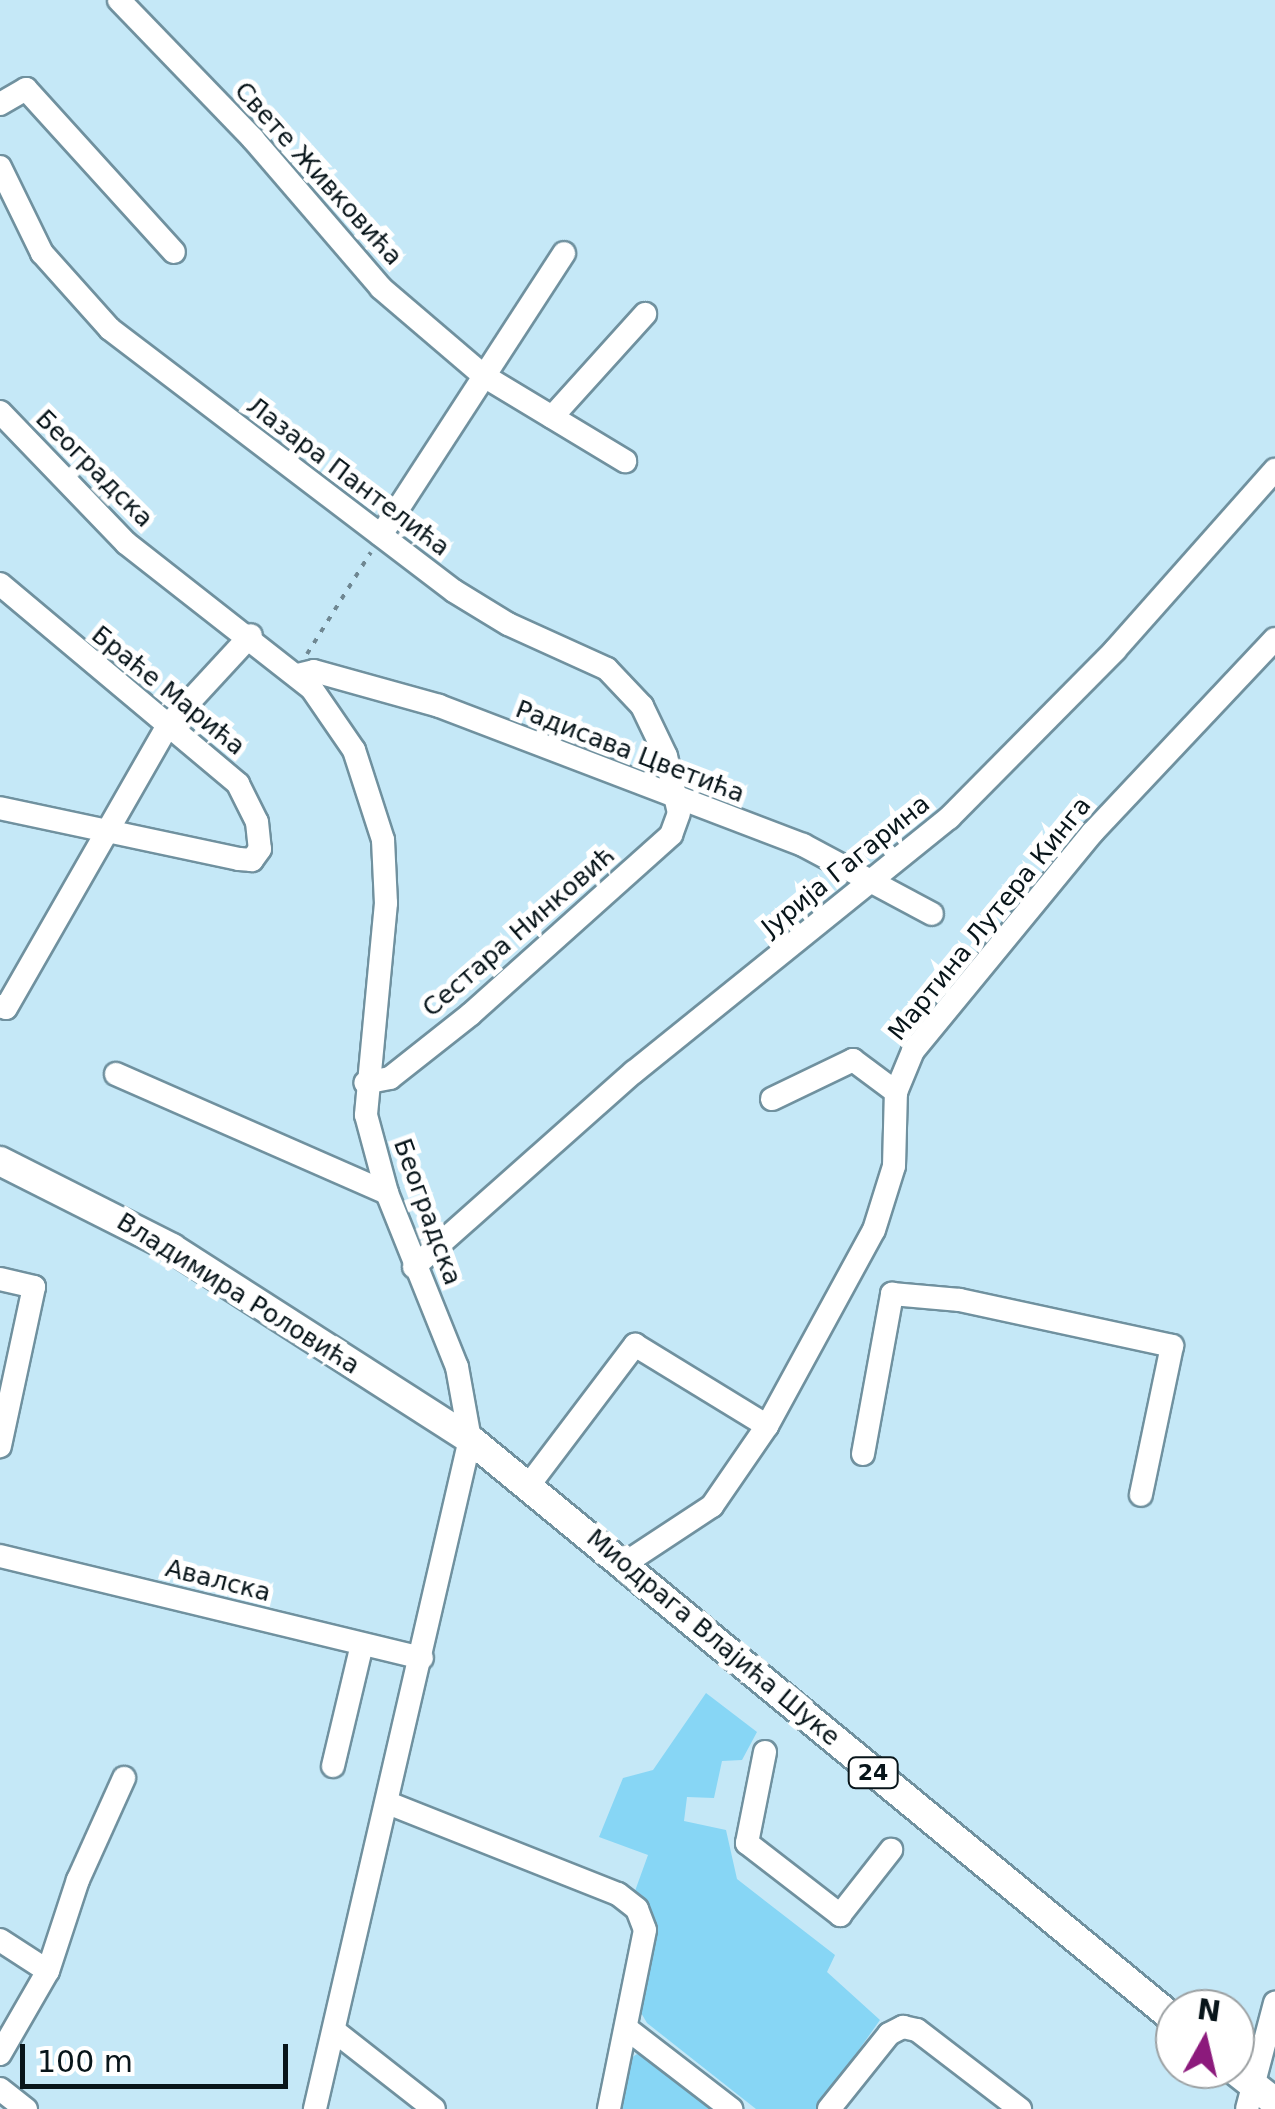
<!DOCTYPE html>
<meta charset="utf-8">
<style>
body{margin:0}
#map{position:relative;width:1275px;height:2109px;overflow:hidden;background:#c5e8f7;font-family:"DejaVu Sans",sans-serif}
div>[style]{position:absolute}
.green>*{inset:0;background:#87d6f5}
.path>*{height:4px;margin-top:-2px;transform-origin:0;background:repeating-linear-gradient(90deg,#6f8792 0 5px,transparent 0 13px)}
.roads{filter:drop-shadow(2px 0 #70919f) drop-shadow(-2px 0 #70919f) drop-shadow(0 2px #70919f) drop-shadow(0 -2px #70919f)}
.minor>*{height:22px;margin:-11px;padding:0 11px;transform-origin:11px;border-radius:11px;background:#fff}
.major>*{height:28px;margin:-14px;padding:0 14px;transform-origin:14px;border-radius:14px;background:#fff}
span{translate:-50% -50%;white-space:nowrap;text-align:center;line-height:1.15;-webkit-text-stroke:10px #fff;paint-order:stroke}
.shield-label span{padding:2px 8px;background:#fff;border:2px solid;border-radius:8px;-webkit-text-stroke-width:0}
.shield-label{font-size:22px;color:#08151a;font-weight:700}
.street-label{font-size:25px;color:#08151a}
.north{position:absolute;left:1155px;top:1989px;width:100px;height:100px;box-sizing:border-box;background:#fff;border:2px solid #9ca1a3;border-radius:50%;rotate:8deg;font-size:28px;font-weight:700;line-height:40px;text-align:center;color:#08151a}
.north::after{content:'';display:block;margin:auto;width:35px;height:45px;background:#8c1a7c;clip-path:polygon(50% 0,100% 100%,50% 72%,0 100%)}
.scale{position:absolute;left:20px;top:2044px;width:268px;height:45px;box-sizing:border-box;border:5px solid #08151a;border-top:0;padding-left:12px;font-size:30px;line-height:35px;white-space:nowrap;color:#08151a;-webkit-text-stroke:8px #fff;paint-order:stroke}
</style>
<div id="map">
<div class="green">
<i style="clip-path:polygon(706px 1693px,757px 1732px,742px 1760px,722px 1761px,714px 1798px,687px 1797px,684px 1821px,726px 1830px,737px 1879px,835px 1955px,827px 1972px,880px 2020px,817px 2109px,756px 2109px,647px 2023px,637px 2006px,635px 1891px,648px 1855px,599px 1837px,623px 1778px,653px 1770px)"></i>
<i style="clip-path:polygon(637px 2054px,644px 2056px,715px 2109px,616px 2109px,628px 2060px)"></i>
</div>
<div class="path">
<i style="left:307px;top:654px;width:120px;rotate:-57.9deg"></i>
</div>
<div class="roads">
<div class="minor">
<i style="left:119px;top:0;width:193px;rotate:46deg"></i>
<i style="left:253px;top:139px;width:196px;rotate:49.3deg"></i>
<i style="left:381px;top:288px;width:135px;rotate:40.5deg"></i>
<i style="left:484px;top:376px;width:165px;rotate:31.1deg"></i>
<i style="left:0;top:104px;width:30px;rotate:-30deg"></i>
<i style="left:26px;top:89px;width:220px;rotate:47.8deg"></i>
<i style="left:0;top:167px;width:96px;rotate:64deg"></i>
<i style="left:42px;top:253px;width:102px;rotate:48.2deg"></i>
<i style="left:110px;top:329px;width:432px;rotate:37.3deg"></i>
<i style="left:454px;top:591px;width:63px;rotate:31.4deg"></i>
<i style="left:508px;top:624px;width:109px;rotate:24.4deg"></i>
<i style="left:607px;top:669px;width:51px;rotate:46.6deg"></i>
<i style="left:642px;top:706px;width:55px;rotate:64.4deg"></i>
<i style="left:666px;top:756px;width:58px;rotate:77.2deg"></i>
<i style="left:679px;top:813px;width:23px;rotate:110deg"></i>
<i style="left:671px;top:835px;width:268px;rotate:138.2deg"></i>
<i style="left:471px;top:1014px;width:103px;rotate:141.7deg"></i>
<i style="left:390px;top:1078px;width:25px;rotate:169deg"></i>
<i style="left:0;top:412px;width:182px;rotate:46.1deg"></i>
<i style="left:126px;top:543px;width:236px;rotate:38.1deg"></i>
<i style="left:312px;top:689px;width:74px;rotate:55.5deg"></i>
<i style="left:354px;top:750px;width:95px;rotate:72.1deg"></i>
<i style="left:383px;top:840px;width:63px;rotate:87.3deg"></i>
<i style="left:386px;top:903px;width:213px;rotate:95.4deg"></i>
<i style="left:366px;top:1115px;width:81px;rotate:74.9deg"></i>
<i style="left:387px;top:1193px;width:188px;rotate:68.1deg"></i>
<i style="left:457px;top:1367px;width:73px;rotate:79.8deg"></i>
<i style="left:470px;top:1439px;width:688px;rotate:103.03deg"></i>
<i style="left:552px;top:417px;width:139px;rotate:-47.9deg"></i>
<i style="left:381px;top:535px;width:336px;rotate:-57deg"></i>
<i style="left:0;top:584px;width:311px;rotate:40deg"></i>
<i style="left:238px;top:784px;width:42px;rotate:63.4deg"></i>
<i style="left:257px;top:822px;width:27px;rotate:84deg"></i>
<i style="left:260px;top:849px;width:14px;rotate:126deg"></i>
<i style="left:252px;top:860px;width:13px;rotate:-176deg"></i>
<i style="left:239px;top:859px;width:244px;rotate:-168deg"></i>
<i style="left:298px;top:675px;width:16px;rotate:-14deg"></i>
<i style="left:314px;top:671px;width:130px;rotate:15.6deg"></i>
<i style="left:439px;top:706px;width:390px;rotate:20.9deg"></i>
<i style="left:803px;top:845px;width:146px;rotate:28.1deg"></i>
<i style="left:0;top:1006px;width:6px;rotate:18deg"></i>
<i style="left:6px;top:1008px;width:326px;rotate:-60.2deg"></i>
<i style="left:168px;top:725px;width:122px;rotate:-47.3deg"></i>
<i style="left:116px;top:1074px;width:296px;rotate:23.7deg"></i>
<i style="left:772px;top:1099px;width:90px;rotate:-25.7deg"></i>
<i style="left:853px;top:1060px;width:54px;rotate:36.7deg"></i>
<i style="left:414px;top:1267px;width:294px;rotate:-41.6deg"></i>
<i style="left:634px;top:1072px;width:405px;rotate:-38.9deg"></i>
<i style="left:949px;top:818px;width:236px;rotate:-45.3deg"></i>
<i style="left:1115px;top:650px;width:241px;rotate:-48.4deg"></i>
<i style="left:0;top:1279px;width:35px;rotate:13deg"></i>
<i style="left:34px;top:1287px;width:163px;rotate:102.1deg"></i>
<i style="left:863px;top:1454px;width:163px;rotate:-79.7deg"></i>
<i style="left:892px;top:1294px;width:68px;rotate:5deg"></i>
<i style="left:960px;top:1300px;width:217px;rotate:12.2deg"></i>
<i style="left:1172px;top:1346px;width:152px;rotate:101.8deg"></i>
<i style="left:529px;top:1485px;width:176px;rotate:-52.9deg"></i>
<i style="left:635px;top:1345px;width:155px;rotate:31.5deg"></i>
<i style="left:0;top:1556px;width:434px;rotate:13.6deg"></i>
<i style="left:627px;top:1562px;width:102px;rotate:-33.4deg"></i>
<i style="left:712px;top:1506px;width:97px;rotate:-55.5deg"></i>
<i style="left:767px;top:1426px;width:223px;rotate:-61.4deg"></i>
<i style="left:874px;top:1230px;width:67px;rotate:-72.6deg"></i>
<i style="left:894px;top:1166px;width:74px;rotate:-88.5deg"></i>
<i style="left:896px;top:1092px;width:44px;rotate:-67.5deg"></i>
<i style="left:913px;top:1051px;width:283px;rotate:-50.6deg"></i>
<i style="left:1093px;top:832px;width:265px;rotate:-46.7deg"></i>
<i style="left:765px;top:1752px;width:93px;rotate:101.2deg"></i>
<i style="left:747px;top:1843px;width:118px;rotate:37.7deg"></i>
<i style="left:840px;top:1915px;width:83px;rotate:-51.9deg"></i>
<i style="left:333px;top:1766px;width:125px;rotate:-76.6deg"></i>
<i style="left:388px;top:1803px;width:247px;rotate:21.6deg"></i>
<i style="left:618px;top:1894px;width:24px;rotate:38deg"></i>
<i style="left:637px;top:1909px;width:22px;rotate:69deg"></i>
<i style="left:645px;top:1930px;width:183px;rotate:101.4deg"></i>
<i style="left:0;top:1940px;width:57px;rotate:32.9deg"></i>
<i style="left:626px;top:2028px;width:133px;rotate:37.6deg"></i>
<i style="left:337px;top:2033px;width:123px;rotate:38.1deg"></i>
<i style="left:0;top:2054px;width:96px;rotate:-60deg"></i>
<i style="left:48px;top:1971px;width:96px;rotate:-71.8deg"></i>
<i style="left:78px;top:1880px;width:112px;rotate:-65.7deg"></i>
<i style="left:0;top:2089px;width:33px;rotate:38deg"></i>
<i style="left:829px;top:2109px;width:96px;rotate:-51.3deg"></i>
<i style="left:889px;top:2034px;width:16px;rotate:-27deg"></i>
<i style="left:903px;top:2027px;width:14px;rotate:12deg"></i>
<i style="left:917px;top:2030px;width:130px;rotate:37.5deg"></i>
<i style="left:1247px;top:2109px;width:110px;rotate:-75.2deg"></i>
</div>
<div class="major">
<i style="left:0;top:1161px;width:193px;rotate:26.8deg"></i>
<i style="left:172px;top:1248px;width:354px;rotate:32.7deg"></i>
<i style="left:470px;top:1439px;width:914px;rotate:39.49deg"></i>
<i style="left:1233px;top:2069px;width:53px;rotate:38.2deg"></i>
</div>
</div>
<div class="shield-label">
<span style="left:873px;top:1773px">24</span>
</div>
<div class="street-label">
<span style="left:318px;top:174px;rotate:48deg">Свете Живковића</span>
<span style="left:94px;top:469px;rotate:45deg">Београдска</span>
<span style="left:348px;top:477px;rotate:37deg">Лазара Пантелића</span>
<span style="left:168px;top:691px;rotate:39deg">Браће Марића</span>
<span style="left:630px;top:752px;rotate:21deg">Радисава Цветића</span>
<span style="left:846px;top:866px;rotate:-39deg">Јурија Гагарина</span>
<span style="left:990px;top:919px;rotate:-51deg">Мартина Лутера Кинга</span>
<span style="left:519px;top:932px;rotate:-41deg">Сестара Нинковић</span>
<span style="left:427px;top:1212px;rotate:70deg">Београдска</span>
<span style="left:238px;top:1294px;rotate:32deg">Владимира Роловића</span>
<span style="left:218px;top:1581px;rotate:14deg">Авалска</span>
<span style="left:713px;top:1638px;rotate:40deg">Миодрага Влајића Шуке</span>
</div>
<div class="north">N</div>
<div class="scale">100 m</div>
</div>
